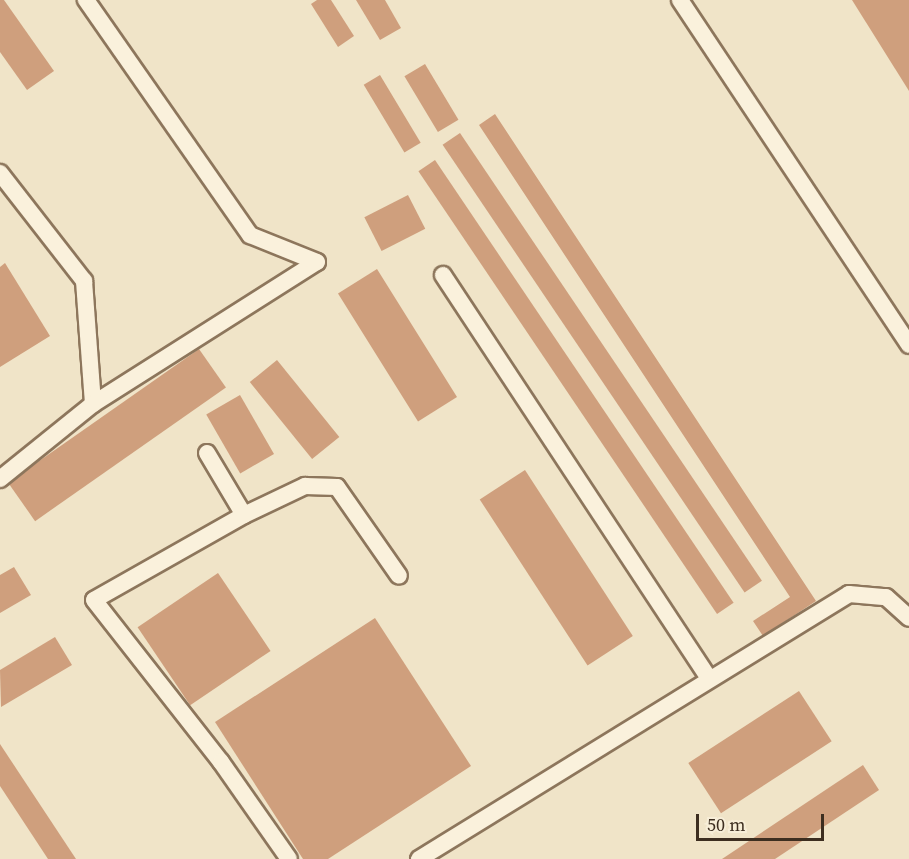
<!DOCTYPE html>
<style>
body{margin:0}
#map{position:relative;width:909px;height:859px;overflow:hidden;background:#f0e4c8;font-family:"Source Serif 4",serif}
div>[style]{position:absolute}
.building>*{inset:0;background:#cf9f7d;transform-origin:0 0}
.roads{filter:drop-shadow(2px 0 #8d765c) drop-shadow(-2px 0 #8d765c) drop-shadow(0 2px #8d765c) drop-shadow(0 -2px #8d765c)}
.minor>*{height:16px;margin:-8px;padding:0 8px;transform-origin:8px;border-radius:8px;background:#faf1dc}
span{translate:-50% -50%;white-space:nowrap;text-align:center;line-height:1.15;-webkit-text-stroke:4.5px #f7eed8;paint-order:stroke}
.scale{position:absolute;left:696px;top:814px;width:128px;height:27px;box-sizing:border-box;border:3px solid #3d2e20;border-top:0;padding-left:8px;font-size:18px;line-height:21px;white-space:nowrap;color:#3d2e20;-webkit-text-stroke:4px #f7eed8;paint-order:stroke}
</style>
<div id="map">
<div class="building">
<i style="clip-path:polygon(0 0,4px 0,54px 71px,27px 90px,0 52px)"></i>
<i style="clip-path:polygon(317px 0,331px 0,354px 36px,338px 47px,311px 4px)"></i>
<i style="clip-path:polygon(356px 0,385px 0,401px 28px,380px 40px)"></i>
<i style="clip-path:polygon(852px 0,909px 0,909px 91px)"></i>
<i style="left:425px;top:64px;width:65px;height:24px;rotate:59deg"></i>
<i style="left:380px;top:75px;width:79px;height:19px;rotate:59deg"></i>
<i style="clip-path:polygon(495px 114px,816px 601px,763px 636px,753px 621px,790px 597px,479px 125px)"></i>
<i style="left:460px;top:133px;width:540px;height:21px;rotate:56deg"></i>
<i style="left:435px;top:160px;width:534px;height:20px;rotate:56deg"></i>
<i style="left:408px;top:195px;width:38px;height:49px;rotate:63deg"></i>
<i style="clip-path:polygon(5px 263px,50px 336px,0 367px,0 267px)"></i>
<i style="left:377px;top:269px;width:151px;height:46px;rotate:58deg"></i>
<i style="left:199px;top:349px;width:47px;height:233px;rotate:55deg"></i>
<i style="left:277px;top:360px;width:99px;height:35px;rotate:51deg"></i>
<i style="left:240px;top:395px;width:68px;height:39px;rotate:60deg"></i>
<i style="left:525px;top:470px;width:198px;height:54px;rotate:57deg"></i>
<i style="clip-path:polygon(14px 567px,31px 595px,0 613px,0 575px)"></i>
<i style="left:218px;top:573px;width:94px;height:97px;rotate:56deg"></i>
<i style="clip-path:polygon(375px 618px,471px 766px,328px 859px,303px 859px,215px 722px)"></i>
<i style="clip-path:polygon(55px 637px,72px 665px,1px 707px,0 670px)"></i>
<i style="left:799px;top:691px;width:60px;height:132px;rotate:57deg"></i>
<i style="clip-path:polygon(0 744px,76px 859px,48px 859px,0 786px)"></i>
<i style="clip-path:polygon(863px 765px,879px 790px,775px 859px,722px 859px)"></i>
</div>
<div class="roads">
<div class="minor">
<i style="left:680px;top:0;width:414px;rotate:56.4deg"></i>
<i style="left:0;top:173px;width:137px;rotate:52.1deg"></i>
<i style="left:84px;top:281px;width:123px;rotate:85.8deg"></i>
<i style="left:443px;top:275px;width:484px;rotate:56.6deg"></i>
<i style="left:207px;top:453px;width:72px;rotate:59.2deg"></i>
<i style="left:244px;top:515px;width:172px;rotate:150.5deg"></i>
<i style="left:94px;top:600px;width:206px;rotate:51.9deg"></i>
<i style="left:221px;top:762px;width:118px;rotate:55deg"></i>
<i style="left:0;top:479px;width:119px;rotate:-38.9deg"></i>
<i style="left:93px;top:404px;width:265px;rotate:-32.4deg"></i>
<i style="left:317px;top:262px;width:72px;rotate:-158.1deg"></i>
<i style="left:250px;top:235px;width:287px;rotate:-124.9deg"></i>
<i style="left:244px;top:515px;width:68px;rotate:-25.4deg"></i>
<i style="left:305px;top:486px;width:32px;rotate:2deg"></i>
<i style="left:337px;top:487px;width:108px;rotate:55.1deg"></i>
<i style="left:419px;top:859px;width:505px;rotate:-31.64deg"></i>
<i style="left:849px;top:594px;width:37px;rotate:5deg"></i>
<i style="left:886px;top:597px;width:31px;rotate:42deg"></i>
</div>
</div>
<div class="scale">50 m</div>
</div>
